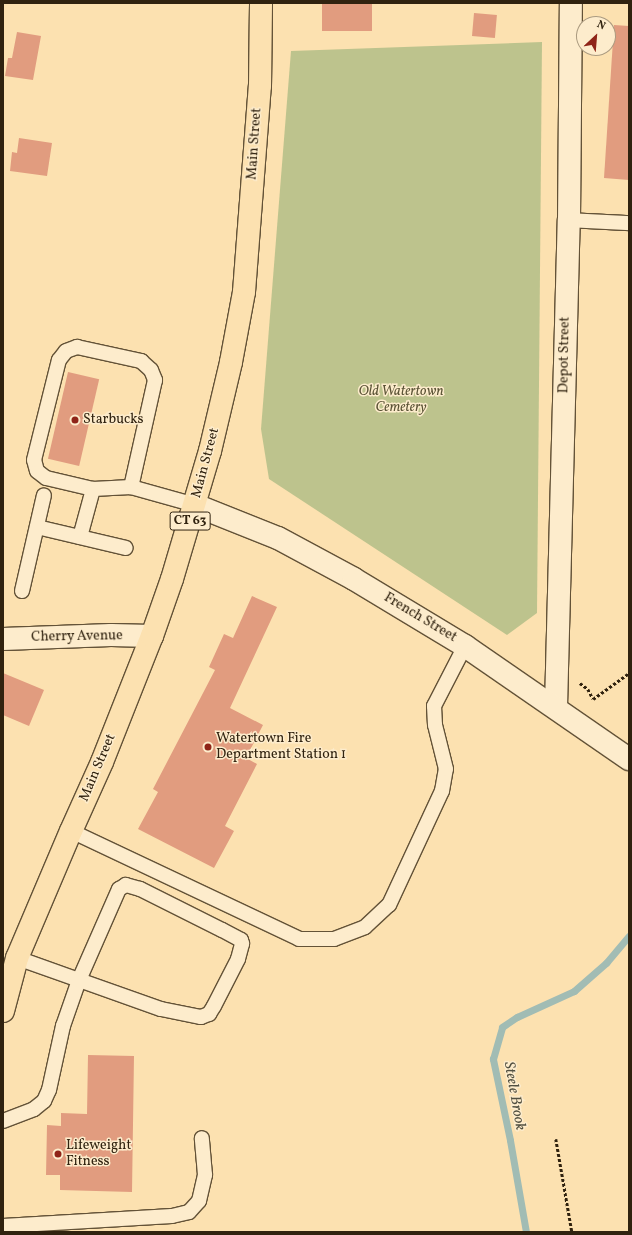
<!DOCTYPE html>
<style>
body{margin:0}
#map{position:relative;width:632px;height:1235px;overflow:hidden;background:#fce1b0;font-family:Vollkorn,serif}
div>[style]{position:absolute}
.green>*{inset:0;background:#bdc38d}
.stream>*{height:7px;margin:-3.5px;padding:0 3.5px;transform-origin:3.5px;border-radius:3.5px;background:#a1bcb4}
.building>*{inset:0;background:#e19c7f;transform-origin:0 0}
.path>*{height:2.5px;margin-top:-1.25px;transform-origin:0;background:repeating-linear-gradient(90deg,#30220f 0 3px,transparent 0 5px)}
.roads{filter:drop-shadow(1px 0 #635237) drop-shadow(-1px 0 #635237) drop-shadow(0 1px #635237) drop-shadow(0 -1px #635237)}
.lane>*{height:14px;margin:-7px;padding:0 7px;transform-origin:7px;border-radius:7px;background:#fdeccc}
.street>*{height:22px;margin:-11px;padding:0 11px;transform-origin:11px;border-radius:11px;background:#fdeccc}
.secondary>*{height:22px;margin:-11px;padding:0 11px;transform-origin:11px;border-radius:11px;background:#fdeccc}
.primary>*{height:22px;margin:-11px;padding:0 11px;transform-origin:11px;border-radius:11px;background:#fce1b0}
.dots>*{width:11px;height:11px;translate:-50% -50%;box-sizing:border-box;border:2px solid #fdeccc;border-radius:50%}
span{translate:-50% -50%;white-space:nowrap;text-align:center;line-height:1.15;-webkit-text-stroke:3px #fdeccc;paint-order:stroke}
.shield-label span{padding:1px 3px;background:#fdeccc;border:1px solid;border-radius:3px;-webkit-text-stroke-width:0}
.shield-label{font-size:13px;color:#30220f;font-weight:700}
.street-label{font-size:14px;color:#30220f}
.park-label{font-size:14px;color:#5a5235;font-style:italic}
.poi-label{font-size:14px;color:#30220f}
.left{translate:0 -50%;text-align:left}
.water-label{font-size:15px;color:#525041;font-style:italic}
.frame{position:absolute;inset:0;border:4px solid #30220f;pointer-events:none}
.north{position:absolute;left:576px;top:16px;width:40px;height:40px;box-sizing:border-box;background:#fdeccc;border:1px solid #ab9b80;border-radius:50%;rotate:26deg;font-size:11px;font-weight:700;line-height:16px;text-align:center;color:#30220f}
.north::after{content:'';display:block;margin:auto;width:14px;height:18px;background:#8f2418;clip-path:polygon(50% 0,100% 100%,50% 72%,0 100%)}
</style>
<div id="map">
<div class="green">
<i style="clip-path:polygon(542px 42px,537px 613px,507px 635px,269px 479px,261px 429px,291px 51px)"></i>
</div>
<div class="stream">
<i style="left:526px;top:1232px;width:93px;rotate:-99.9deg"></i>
<i style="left:510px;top:1140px;width:83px;rotate:-101.9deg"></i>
<i style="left:493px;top:1059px;width:33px;rotate:-74deg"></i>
<i style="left:502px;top:1027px;width:18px;rotate:-34deg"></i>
<i style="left:517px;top:1017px;width:63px;rotate:-24.5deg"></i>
<i style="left:574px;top:991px;width:43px;rotate:-41.2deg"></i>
<i style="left:606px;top:963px;width:35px;rotate:-50deg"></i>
</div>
<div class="building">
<i style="left:322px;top:3px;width:50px;height:28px"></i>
<i style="left:474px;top:13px;width:23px;height:23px;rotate:5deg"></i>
<i style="clip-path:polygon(614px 25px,629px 26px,629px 180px,604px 178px)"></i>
<i style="clip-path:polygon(17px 32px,41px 36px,33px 80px,5px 76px,8px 58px,12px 58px)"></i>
<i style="clip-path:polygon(19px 138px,52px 143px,47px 176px,10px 171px,12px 152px,17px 153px)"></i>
<i style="left:68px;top:372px;width:32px;height:89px;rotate:13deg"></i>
<i style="clip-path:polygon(252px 596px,277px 607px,230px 708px,263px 725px,246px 758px,257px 764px,225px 826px,234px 831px,214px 868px,138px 829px,158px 792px,153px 789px,215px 670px,209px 667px,224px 634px,233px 638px)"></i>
<i style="clip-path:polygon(3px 673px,44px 690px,29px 726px,3px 715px)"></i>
<i style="clip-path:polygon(88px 1055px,134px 1056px,132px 1192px,60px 1190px,60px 1175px,46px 1175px,47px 1125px,61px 1126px,61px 1113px,87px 1114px)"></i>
</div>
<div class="path">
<i style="left:580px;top:683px;width:10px;rotate:37deg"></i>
<i style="left:588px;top:689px;width:11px;rotate:63deg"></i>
<i style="left:593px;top:699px;width:44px;rotate:-35.8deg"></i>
<i style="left:556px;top:1139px;width:94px;rotate:80.2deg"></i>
</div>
<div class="roads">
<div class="lane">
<i style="left:569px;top:220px;width:60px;rotate:2.9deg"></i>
<i style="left:93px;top:489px;width:48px;rotate:-166.8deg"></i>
<i style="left:46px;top:478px;width:11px;rotate:-142deg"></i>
<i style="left:37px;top:471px;width:11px;rotate:-105deg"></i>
<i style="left:34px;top:460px;width:103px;rotate:-76deg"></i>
<i style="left:59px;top:360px;width:11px;rotate:-52deg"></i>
<i style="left:66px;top:351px;width:12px;rotate:-20deg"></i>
<i style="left:77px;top:347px;width:66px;rotate:12.3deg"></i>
<i style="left:141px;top:361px;width:13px;rotate:42deg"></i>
<i style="left:151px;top:370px;width:11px;rotate:68deg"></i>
<i style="left:155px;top:380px;width:110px;rotate:102.6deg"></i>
<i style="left:37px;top:527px;width:91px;rotate:13.3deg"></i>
<i style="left:80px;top:537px;width:50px;rotate:-74.8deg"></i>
<i style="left:93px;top:489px;width:38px;rotate:-3deg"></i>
<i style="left:131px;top:487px;width:66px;rotate:15.7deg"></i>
<i style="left:22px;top:591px;width:98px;rotate:-77.1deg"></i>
<i style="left:71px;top:831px;width:252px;rotate:25.3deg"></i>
<i style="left:299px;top:939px;width:35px"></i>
<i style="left:334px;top:939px;width:33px;rotate:-21deg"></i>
<i style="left:365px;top:927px;width:33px;rotate:-43deg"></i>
<i style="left:389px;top:905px;width:126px;rotate:-65.1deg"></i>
<i style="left:442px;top:791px;width:22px;rotate:-80deg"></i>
<i style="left:446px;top:769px;width:45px;rotate:-104deg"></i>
<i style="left:435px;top:725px;width:19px;rotate:-93deg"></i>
<i style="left:434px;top:706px;width:68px;rotate:-62.7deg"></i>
<i style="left:3px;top:1121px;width:33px;rotate:-21deg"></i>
<i style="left:34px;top:1109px;width:13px;rotate:-39deg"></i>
<i style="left:44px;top:1101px;width:12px;rotate:-66deg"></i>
<i style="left:49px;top:1090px;width:66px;rotate:-77.7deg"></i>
<i style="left:63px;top:1026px;width:49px;rotate:-70.8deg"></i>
<i style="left:79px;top:980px;width:87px;rotate:19.5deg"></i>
<i style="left:161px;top:1009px;width:41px;rotate:11.3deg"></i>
<i style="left:201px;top:1017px;width:9px;rotate:-21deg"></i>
<i style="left:209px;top:1014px;width:9px;rotate:-58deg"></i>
<i style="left:214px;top:1006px;width:53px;rotate:-62.9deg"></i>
<i style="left:238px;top:959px;width:16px;rotate:-75deg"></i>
<i style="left:242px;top:944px;width:4px;rotate:-104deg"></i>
<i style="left:241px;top:940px;width:21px;rotate:-152deg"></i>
<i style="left:222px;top:930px;width:92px;rotate:-153.4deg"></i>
<i style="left:140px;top:889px;width:15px;rotate:-164deg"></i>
<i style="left:126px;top:885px;width:8px;rotate:150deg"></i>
<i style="left:119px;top:889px;width:99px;rotate:113.7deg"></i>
<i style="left:79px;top:980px;width:66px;rotate:-160.5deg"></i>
<i style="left:3px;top:1226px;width:169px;rotate:-3.4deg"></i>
<i style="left:172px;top:1216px;width:17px;rotate:-13deg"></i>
<i style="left:189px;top:1212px;width:15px;rotate:-48deg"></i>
<i style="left:199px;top:1201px;width:27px;rotate:-77deg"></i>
<i style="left:205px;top:1175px;width:37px;rotate:-95deg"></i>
</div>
<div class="street">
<i style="left:3px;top:639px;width:108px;rotate:-2.1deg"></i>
<i style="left:111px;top:635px;width:41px;rotate:1.4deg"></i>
<i style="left:556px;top:707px;width:487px;rotate:-88.5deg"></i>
<i style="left:569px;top:220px;width:217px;rotate:-89.5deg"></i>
</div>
<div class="secondary">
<i style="left:195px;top:505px;width:89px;rotate:21.7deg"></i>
<i style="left:278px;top:538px;width:86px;rotate:28.3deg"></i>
<i style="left:354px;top:579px;width:130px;rotate:31.1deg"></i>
<i style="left:465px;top:646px;width:199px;rotate:34.6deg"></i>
</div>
<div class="primary">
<i style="left:3px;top:1011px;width:55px;rotate:-75.2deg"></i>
<i style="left:17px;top:958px;width:138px;rotate:-67deg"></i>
<i style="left:71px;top:831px;width:76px;rotate:-65.8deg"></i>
<i style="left:102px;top:762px;width:136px;rotate:-68.4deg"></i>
<i style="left:152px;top:636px;width:60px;rotate:-70.7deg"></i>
<i style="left:172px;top:579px;width:134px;rotate:-73.5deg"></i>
<i style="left:210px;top:451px;width:91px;rotate:-76.7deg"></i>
<i style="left:231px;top:362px;width:71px;rotate:-79.5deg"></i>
<i style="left:244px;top:292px;width:207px;rotate:-85.6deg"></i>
<i style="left:260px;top:86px;width:83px;rotate:-89.3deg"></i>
</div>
</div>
<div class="dots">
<i style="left:75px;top:420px;background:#8f2418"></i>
<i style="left:208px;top:747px;background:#8f2418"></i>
<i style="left:58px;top:1154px;background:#8f2418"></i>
</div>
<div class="shield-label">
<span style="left:190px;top:521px">CT 63</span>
</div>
<div class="street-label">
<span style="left:255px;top:144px;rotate:-86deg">Main Street</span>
<span style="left:565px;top:355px;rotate:-89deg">Depot Street</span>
<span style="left:206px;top:463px;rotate:-75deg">Main Street</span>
<span style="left:420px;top:618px;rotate:31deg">French Street</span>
<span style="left:77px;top:637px;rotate:-1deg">Cherry Avenue</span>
<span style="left:98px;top:768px;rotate:-67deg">Main Street</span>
</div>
<div class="park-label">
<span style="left:401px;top:400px">Old Watertown<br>Cemetery</span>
</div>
<div class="poi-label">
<span class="left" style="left:83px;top:420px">Starbucks</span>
<span class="left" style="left:216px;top:747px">Watertown Fire<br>Department Station 1</span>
<span class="left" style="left:66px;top:1154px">Lifeweight<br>Fitness</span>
</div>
<div class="water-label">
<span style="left:514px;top:1096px;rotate:80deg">Steele Brook</span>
</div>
<div class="frame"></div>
<div class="north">N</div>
</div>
